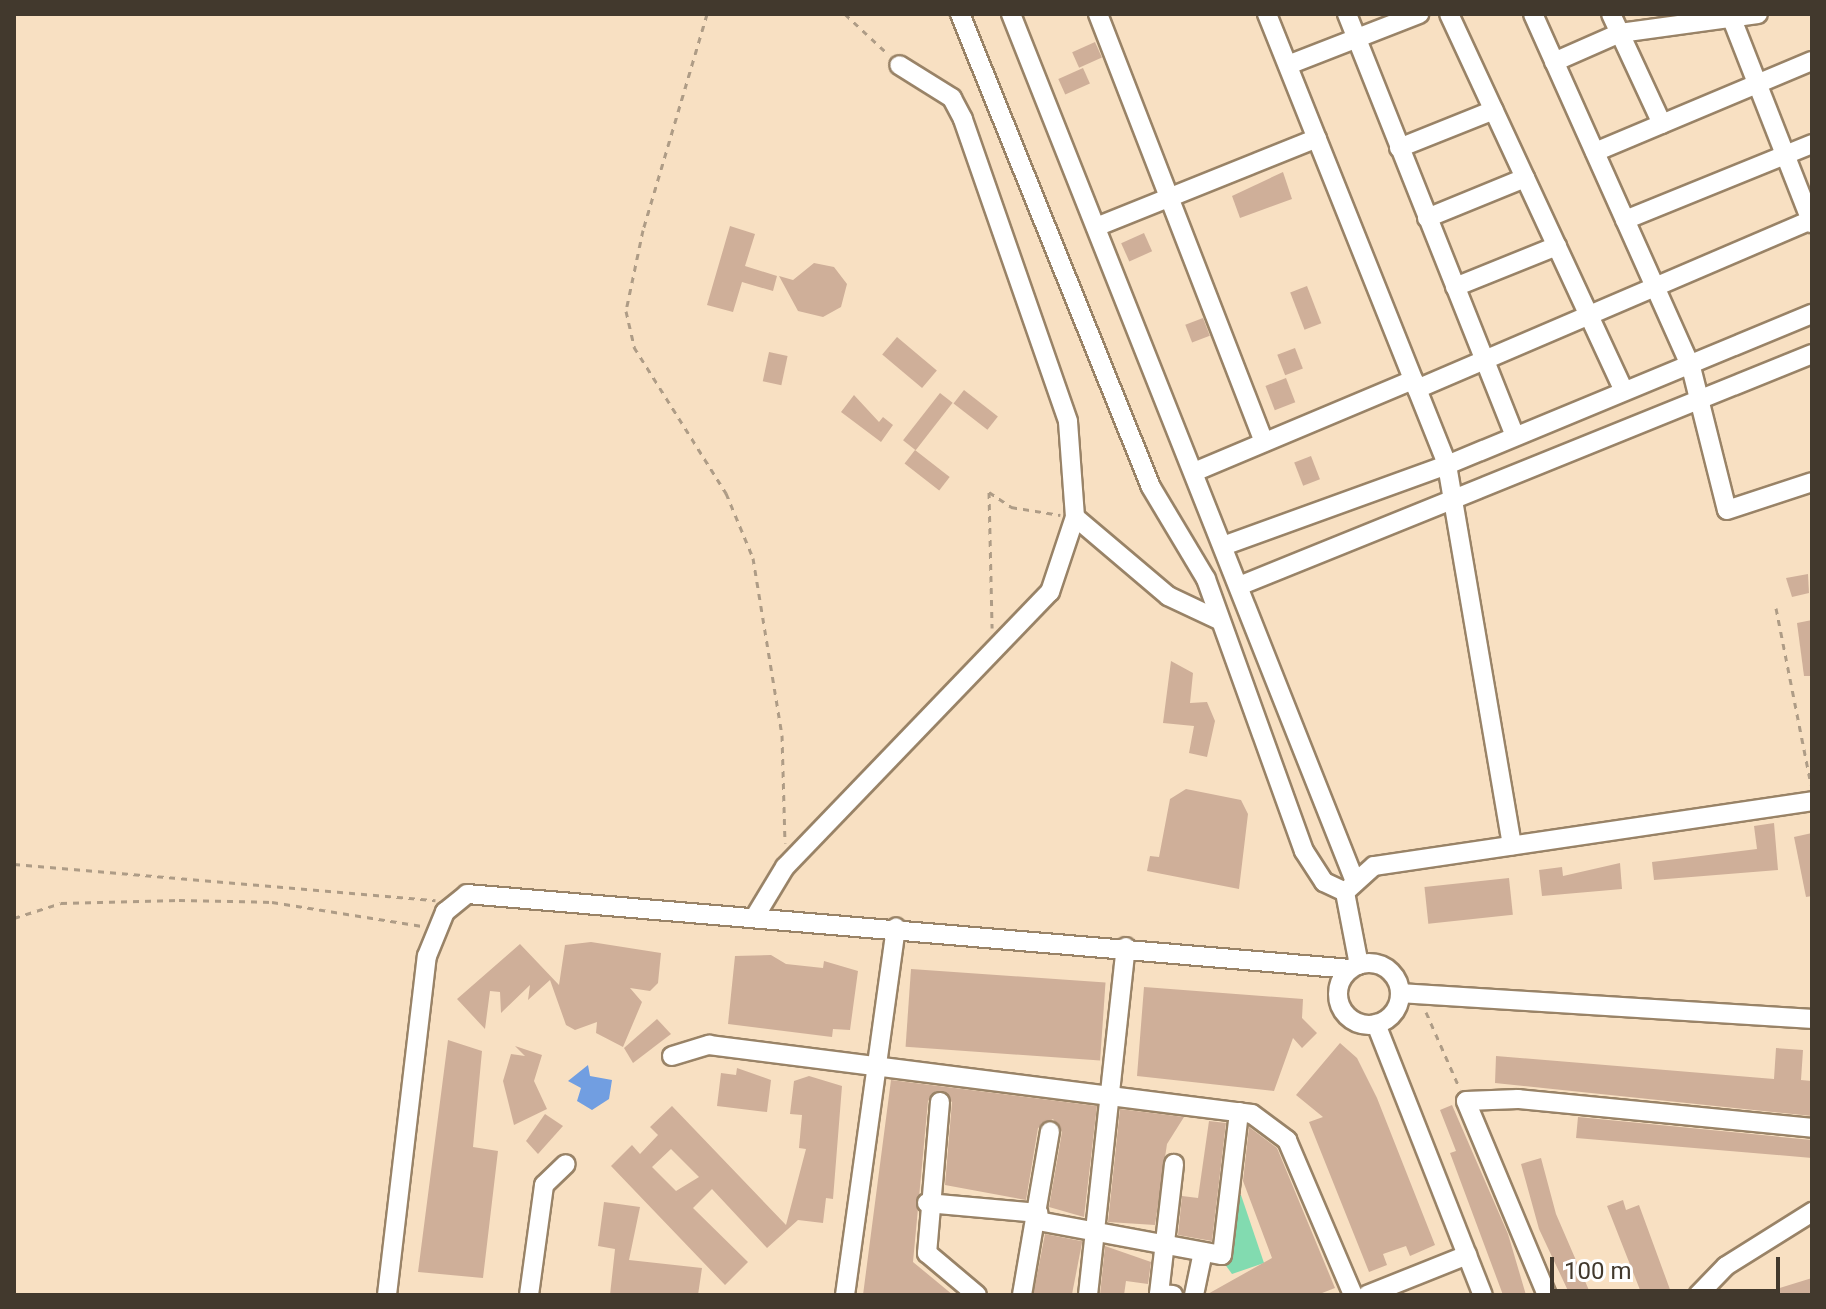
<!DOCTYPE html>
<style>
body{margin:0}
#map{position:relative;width:1826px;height:1309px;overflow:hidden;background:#f8e0c2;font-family:Roboto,sans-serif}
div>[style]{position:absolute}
.green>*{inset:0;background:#82dbb0}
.water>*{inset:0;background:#719ee1}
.building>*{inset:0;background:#cfaf99;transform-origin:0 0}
.path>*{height:3px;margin-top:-1.5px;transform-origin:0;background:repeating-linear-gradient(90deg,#ae9c86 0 6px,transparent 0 12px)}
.roads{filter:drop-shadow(2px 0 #998367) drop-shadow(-2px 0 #998367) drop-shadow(0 2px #998367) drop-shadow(0 -2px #998367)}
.minor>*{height:18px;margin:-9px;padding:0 9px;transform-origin:9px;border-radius:9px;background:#fff}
.minor>.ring{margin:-9px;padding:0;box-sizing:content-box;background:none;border:18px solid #fff;border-radius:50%}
span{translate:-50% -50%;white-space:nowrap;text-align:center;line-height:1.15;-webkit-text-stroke:6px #fff;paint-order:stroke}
.frame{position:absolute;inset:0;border:16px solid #42392d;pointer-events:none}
.scale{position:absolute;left:1550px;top:1257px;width:230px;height:36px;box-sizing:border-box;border:4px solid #42392d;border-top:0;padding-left:10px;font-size:24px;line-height:28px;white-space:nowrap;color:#42392d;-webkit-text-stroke:6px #fff;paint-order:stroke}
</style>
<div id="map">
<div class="green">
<i style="clip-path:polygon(1228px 1195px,1241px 1195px,1264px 1263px,1232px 1274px,1224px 1263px)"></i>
</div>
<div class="water">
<i style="clip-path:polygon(588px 1065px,590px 1076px,612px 1080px,609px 1099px,592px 1110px,577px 1101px,581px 1088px,568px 1081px)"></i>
</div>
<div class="building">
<i style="left:1095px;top:42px;width:17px;height:25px;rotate:66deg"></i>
<i style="left:1083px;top:68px;width:17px;height:27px;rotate:66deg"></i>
<i style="clip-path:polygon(1283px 172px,1292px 199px,1240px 218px,1232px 196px)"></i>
<i style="clip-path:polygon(730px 226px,755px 234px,745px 266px,777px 276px,773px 291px,742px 282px,733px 312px,707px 305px)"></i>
<i style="left:1144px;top:233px;width:20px;height:25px;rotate:66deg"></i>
<i style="clip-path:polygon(814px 263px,834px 267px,847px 284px,841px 307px,823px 317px,798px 311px,779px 276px,793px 280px)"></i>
<i style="left:1307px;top:286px;width:40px;height:18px;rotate:69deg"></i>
<i style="left:1203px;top:318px;width:19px;height:19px;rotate:69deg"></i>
<i style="left:897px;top:337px;width:52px;height:23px;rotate:40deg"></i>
<i style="left:1295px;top:348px;width:22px;height:19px;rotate:69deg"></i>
<i style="left:769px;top:352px;width:19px;height:30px;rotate:12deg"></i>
<i style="left:1286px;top:378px;width:26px;height:22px;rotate:69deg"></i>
<i style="left:964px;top:390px;width:43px;height:17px;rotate:38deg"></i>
<i style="left:940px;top:393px;width:16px;height:60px;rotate:38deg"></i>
<i style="clip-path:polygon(854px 395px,879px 422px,883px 417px,893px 425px,881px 442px,841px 412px)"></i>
<i style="left:915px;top:450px;width:44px;height:17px;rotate:38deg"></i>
<i style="left:1311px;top:456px;width:25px;height:18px;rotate:69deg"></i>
<i style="clip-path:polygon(1808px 574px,1809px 593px,1792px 597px,1786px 578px)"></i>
<i style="clip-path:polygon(1812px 620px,1812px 676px,1804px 676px,1797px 623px)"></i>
<i style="clip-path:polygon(1171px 661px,1193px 673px,1190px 703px,1207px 702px,1215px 721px,1207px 757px,1189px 753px,1194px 726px,1163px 723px)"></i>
<i style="clip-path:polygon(1186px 789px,1241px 800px,1248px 814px,1239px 889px,1147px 871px,1150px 856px,1159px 857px,1170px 799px)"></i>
<i style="clip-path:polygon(1774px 823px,1778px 870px,1654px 880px,1652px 862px,1757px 849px,1754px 826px)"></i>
<i style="clip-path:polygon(1812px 833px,1812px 896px,1806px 897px,1794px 837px)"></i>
<i style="clip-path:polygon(1620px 863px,1622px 889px,1542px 896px,1539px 870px,1562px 867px,1563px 876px)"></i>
<i style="left:1509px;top:878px;width:37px;height:85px;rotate:84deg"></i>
<i style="clip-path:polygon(591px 942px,661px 953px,658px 983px,650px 991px,630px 988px,642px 1002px,623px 1047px,596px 1033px,597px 1022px,575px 1030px,566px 1025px,550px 980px,528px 1000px,530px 985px,501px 1013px,500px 992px,490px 991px,485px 1029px,457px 999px,520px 944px,559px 985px,565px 945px)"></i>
<i style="clip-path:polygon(771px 955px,786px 964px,823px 968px,824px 961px,858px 971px,850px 1030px,833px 1029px,832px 1037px,728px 1024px,735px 956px)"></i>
<i style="left:911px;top:969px;width:195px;height:78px;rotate:4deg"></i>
<i style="clip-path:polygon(1144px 987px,1303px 999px,1302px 1018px,1317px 1033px,1302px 1048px,1293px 1038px,1274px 1091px,1137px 1076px)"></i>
<i style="clip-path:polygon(657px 1019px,671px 1034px,633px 1063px,624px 1048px)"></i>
<i style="clip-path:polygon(448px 1040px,482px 1051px,473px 1147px,498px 1151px,483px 1278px,418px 1272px)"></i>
<i style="clip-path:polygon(1340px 1043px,1357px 1058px,1377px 1098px,1435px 1245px,1410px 1256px,1406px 1246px,1383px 1254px,1387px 1265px,1369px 1272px,1309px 1122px,1323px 1117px,1296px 1095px)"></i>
<i style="clip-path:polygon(515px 1046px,542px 1055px,534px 1081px,547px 1109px,514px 1125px,503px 1081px,511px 1054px,525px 1056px)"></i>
<i style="clip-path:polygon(1776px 1048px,1803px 1050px,1801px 1080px,1812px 1081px,1812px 1116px,1495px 1083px,1496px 1056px,1774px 1079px)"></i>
<i style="clip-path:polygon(737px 1068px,771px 1080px,767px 1112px,717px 1106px,721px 1073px,736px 1075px)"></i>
<i style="clip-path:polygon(evenodd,809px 1076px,842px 1086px,833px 1199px,826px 1198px,823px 1223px,798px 1220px,767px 1248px,712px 1189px,693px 1208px,748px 1262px,725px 1285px,611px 1166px,632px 1145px,640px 1154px,658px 1135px,650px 1127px,672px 1106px,786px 1225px,806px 1149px,799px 1148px,802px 1115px,790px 1114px,794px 1081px,809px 1076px,671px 1149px,699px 1177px,676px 1191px,652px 1167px,671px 1149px)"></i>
<i style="clip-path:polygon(891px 1080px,1097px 1106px,1084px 1217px,1049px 1207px,1062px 1132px,1053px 1119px,1038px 1128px,1026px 1200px,945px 1185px,952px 1102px,936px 1091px,928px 1101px,913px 1262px,953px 1295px,863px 1295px)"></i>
<i style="clip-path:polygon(1452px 1105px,1508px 1234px,1526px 1295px,1503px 1295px,1450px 1153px,1456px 1151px,1440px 1110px)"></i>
<i style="clip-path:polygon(1120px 1109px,1184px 1117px,1167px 1144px,1155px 1225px,1108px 1222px)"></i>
<i style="clip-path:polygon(545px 1114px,563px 1126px,538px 1154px,526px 1141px)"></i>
<i style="clip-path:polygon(1578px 1117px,1812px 1140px,1812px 1158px,1576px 1138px)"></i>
<i style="clip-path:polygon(1209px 1121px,1226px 1123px,1212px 1241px,1178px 1235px,1182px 1196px,1198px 1198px)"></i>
<i style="clip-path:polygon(1249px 1127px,1277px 1148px,1335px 1288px,1317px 1295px,1206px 1295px,1272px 1258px,1243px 1181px)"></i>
<i style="clip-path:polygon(1541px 1158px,1556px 1214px,1591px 1295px,1570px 1295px,1539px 1229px,1521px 1164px)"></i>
<i style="clip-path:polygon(1623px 1200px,1626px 1210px,1639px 1205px,1672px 1295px,1642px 1295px,1607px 1206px)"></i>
<i style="clip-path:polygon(604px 1202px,640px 1207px,629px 1260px,702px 1268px,698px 1295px,610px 1295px,615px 1249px,598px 1246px)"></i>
<i style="left:1045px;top:1234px;width:38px;height:62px;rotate:11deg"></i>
<i style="clip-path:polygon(1105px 1246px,1151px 1262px,1148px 1284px,1126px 1281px,1124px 1295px,1100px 1295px)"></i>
<i style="clip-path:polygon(1812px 1278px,1812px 1295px,1767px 1295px,1767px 1292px)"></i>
</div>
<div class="path">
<i style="left:707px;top:14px;width:225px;rotate:106.5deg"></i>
<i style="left:643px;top:230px;width:83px;rotate:101.9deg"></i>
<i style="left:626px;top:311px;width:37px;rotate:77deg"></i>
<i style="left:634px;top:347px;width:173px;rotate:57.8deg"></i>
<i style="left:726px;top:493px;width:70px;rotate:67.4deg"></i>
<i style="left:753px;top:558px;width:179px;rotate:80.7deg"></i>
<i style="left:782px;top:735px;width:108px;rotate:88.4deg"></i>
<i style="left:845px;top:14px;width:60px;rotate:43deg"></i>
<i style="left:989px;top:492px;width:136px;rotate:88.7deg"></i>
<i style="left:989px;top:492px;width:27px;rotate:34deg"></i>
<i style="left:1011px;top:507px;width:50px;rotate:9.3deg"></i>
<i style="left:1776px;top:608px;width:180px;rotate:78.8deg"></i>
<i style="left:14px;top:864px;width:423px;rotate:4.9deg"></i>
<i style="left:14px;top:918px;width:49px;rotate:-17.7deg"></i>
<i style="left:61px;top:903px;width:118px;rotate:-1.5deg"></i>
<i style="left:179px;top:900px;width:93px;rotate:1.2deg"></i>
<i style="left:272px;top:902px;width:152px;rotate:9.1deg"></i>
<i style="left:1426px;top:1012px;width:84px;rotate:66.2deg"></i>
</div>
<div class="roads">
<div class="minor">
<i style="left:960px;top:14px;width:510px;rotate:68.01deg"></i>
<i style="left:1151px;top:487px;width:107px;rotate:59.1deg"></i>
<i style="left:1206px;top:579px;width:289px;rotate:70.2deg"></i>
<i style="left:1304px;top:851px;width:37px;rotate:57deg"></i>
<i style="left:1324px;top:882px;width:23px;rotate:25deg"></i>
<i style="left:1011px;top:14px;width:931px;rotate:68.37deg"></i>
<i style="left:1098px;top:14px;width:459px;rotate:68.8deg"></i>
<i style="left:1267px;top:14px;width:486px;rotate:68.2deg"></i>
<i style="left:1447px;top:465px;width:386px;rotate:80.3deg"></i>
<i style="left:1347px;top:14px;width:452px;rotate:68.3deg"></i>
<i style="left:1449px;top:14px;width:413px;rotate:65.1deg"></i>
<i style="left:1533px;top:14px;width:387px;rotate:65.9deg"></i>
<i style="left:1691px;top:367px;width:147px;rotate:75.9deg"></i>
<i style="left:1727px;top:510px;width:89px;rotate:-18.2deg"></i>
<i style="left:1611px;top:14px;width:121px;rotate:65.1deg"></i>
<i style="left:1730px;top:14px;width:225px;rotate:68.6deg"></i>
<i style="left:1554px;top:62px;width:72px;rotate:-23.7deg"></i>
<i style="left:1620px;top:33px;width:139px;rotate:-7.8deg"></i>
<i style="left:1288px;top:65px;width:141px;rotate:-21.3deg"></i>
<i style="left:1399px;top:148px;width:102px;rotate:-21.8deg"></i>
<i style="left:1595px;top:152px;width:235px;rotate:-22.8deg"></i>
<i style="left:1427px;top:218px;width:106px;rotate:-22.2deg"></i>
<i style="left:1625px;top:220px;width:202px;rotate:-22.1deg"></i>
<i style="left:1096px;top:227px;width:238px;rotate:-21.9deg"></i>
<i style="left:1455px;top:287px;width:110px;rotate:-21.9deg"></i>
<i style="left:1417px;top:389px;width:430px;rotate:-23.2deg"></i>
<i style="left:1194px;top:472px;width:238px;rotate:-22.8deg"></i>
<i style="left:1075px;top:517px;width:122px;rotate:40.3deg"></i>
<i style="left:1168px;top:596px;width:56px;rotate:25.2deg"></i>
<i style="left:1223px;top:546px;width:238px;rotate:-19.9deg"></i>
<i style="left:1447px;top:465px;width:395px;rotate:-22.5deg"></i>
<i style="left:1239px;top:586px;width:618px;rotate:-22.04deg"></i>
<i style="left:756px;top:915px;width:56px;rotate:-58.9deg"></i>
<i style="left:785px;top:867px;width:382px;rotate:-46.1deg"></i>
<i style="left:1050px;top:592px;width:79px;rotate:-71.6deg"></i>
<i style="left:1075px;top:517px;width:96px;rotate:-94.2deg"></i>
<i style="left:1068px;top:421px;width:320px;rotate:-109.2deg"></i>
<i style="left:963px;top:119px;width:24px;rotate:-118deg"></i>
<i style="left:952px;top:98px;width:62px;rotate:-148.1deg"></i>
<i class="ring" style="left:1338px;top:963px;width:44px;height:44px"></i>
<i style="left:1359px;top:965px;width:74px;rotate:-100.9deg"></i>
<i style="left:1345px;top:892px;width:39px;rotate:-42deg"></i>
<i style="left:1374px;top:866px;width:443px;rotate:-8.4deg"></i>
<i style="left:1400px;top:993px;width:413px;rotate:3.6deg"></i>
<i style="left:1376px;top:1024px;width:291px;rotate:68.5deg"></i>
<i style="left:672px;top:1056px;width:39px;rotate:-17deg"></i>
<i style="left:709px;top:1045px;width:547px;rotate:7.24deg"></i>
<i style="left:1252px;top:1114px;width:44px;rotate:36.6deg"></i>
<i style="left:1287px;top:1140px;width:168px;rotate:66.9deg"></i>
<i style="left:940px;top:1102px;width:152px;rotate:94.9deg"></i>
<i style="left:927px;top:1253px;width:65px;rotate:40deg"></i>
<i style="left:927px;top:1203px;width:112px;rotate:5.1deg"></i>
<i style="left:1038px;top:1221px;width:187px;rotate:10.5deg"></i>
<i style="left:1222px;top:1255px;width:144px;rotate:-83.2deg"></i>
<i style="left:387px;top:1295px;width:341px;rotate:-83.3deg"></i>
<i style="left:427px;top:956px;width:48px;rotate:-67.8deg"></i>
<i style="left:445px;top:912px;width:28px;rotate:-39deg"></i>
<i style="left:467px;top:894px;width:887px;rotate:4.85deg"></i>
<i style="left:529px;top:1295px;width:111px;rotate:-82.2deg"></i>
<i style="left:544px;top:1185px;width:30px;rotate:-44deg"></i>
<i style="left:845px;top:1295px;width:371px;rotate:-82.1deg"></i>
<i style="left:1022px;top:1295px;width:166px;rotate:-80.3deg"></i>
<i style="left:1088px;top:1295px;width:350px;rotate:-83.8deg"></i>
<i style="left:1173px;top:1295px;width:14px;rotate:-176deg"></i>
<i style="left:1159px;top:1294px;width:131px;rotate:-83.4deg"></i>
<i style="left:1194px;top:1295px;width:44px;rotate:-78.2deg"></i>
<i style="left:1367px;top:1295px;width:108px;rotate:-21.8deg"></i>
<i style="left:1547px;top:1295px;width:210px;rotate:-112.7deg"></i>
<i style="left:1466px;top:1101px;width:52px;rotate:-2.2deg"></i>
<i style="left:1518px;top:1099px;width:295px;rotate:5.6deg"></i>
<i style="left:1698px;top:1295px;width:40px;rotate:-46deg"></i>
<i style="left:1726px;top:1266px;width:102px;rotate:-32.1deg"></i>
</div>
</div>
<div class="frame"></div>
<div class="scale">100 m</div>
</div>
